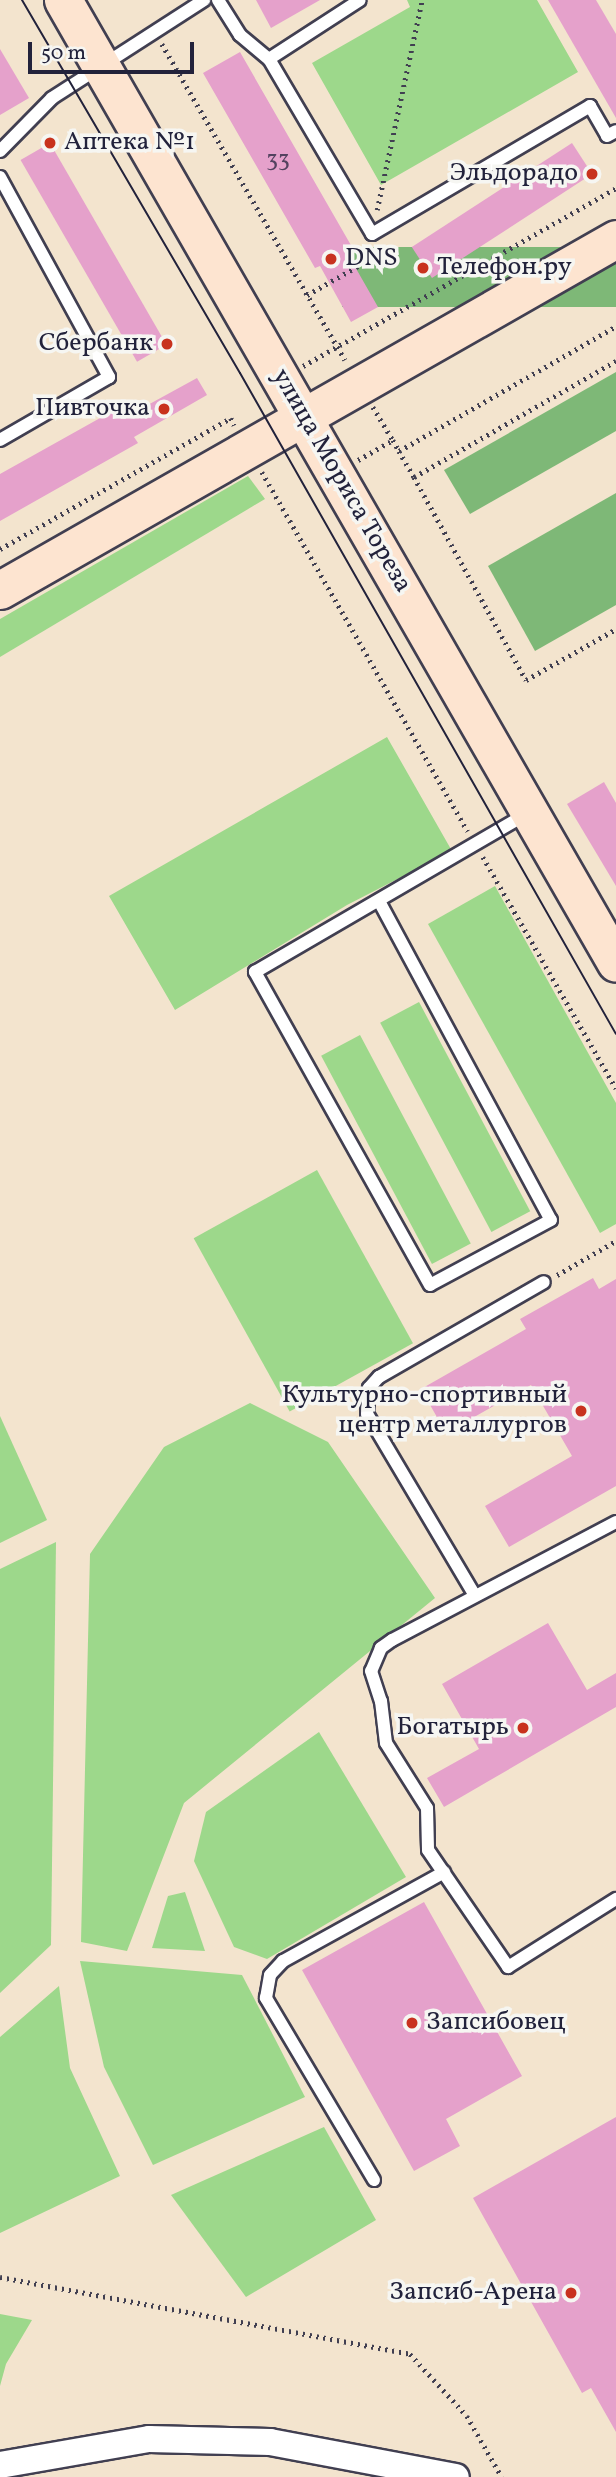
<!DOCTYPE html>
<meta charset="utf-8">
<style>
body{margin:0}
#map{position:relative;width:616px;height:2477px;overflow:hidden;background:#f3e4ce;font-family:Vollkorn,serif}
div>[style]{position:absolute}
.green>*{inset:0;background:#9dd88b;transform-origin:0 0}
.forest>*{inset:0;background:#7eb877;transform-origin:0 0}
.building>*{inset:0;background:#e5a1cb;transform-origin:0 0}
.path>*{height:4.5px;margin-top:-2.25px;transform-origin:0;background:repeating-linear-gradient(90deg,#413f51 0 2px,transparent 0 7px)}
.roads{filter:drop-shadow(2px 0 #413f51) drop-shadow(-2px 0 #413f51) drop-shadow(0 2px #413f51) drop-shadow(0 -2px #413f51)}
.lane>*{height:12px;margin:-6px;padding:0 6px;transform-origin:6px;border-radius:6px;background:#fff}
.street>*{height:26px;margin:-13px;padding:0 13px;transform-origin:13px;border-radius:13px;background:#fff}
.secondary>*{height:37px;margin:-18.5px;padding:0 18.5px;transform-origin:18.5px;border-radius:18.5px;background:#fde4d0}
.tram>*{height:2px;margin:-1px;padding:0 1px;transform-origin:1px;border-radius:1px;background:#22223b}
.dots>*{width:19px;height:19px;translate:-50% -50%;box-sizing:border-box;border:4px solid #f6f6f2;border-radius:50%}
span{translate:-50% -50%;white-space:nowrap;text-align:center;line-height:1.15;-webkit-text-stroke:7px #f6f6f2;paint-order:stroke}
.number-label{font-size:23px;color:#53425f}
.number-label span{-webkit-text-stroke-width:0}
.poi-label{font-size:26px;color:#22223b}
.left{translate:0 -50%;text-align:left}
.right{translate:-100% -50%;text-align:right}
.street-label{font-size:26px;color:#22223b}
.scale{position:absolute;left:28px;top:42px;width:166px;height:32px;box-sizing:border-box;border:4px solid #22223b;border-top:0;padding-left:9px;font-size:21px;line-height:24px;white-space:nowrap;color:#22223b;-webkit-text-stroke:5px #f6f6f2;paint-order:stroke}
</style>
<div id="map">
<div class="green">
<i style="clip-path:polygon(407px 0,537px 0,578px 72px,381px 185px,312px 63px,410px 7px)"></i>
<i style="clip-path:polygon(248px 476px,265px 499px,0 657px,0 619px)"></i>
<i style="clip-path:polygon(387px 737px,452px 851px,347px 905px,175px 1010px,109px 896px)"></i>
<i style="clip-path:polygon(495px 886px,616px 1103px,616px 1224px,600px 1233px,428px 924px)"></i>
<i style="left:419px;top:1002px;width:237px;height:44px;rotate:62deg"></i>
<i style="left:360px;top:1035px;width:236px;height:44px;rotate:62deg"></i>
<i style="left:317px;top:1170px;width:198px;height:141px;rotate:61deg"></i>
<i style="clip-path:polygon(250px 1403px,328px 1442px,435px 1598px,184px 1803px,127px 1951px,81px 1942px,90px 1554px,164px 1447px)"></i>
<i style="clip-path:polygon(0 1416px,47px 1520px,0 1543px)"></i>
<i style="clip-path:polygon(56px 1542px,51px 1945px,0 1993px,0 1569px)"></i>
<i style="clip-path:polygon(319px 1732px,406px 1877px,267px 1959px,234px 1947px,194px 1861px,206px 1812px)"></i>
<i style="clip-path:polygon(185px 1892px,205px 1951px,152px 1948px,168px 1896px)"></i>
<i style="clip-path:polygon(80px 1961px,242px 1975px,305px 2097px,153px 2165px,104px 2067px)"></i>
<i style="clip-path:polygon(59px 1986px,70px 2068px,120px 2176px,0 2233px,0 2037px)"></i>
<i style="clip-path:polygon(324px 2127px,376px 2220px,246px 2297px,171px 2195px)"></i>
<i style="clip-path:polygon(0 2314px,32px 2320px,6px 2364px,0 2386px)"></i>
</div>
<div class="forest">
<i style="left:616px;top:247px;width:60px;height:274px;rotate:90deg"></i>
<i style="clip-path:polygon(616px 372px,616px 431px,470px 514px,444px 470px)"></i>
<i style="clip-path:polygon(616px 493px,616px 605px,535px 651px,488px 566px)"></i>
</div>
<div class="building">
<i style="clip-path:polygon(256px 0,320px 0,271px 28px)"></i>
<i style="clip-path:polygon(548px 0,596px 0,616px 34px,616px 118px)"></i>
<i style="clip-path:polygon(0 49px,29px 98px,0 115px)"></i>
<i style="clip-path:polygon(240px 52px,352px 247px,346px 251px,378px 307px,351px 322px,320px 266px,315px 268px,203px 73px)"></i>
<i style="left:50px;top:143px;width:233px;height:34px;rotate:60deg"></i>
<i style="left:572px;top:143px;width:37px;height:191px;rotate:57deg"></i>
<i style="clip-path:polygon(197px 378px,207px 395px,134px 437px,138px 443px,0 521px,0 474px,118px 408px,124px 418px)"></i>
<i style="clip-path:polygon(604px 782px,616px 803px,616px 886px,567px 804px)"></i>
<i style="clip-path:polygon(593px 1278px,599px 1289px,616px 1279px,616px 1486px,509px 1547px,485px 1506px,572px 1456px,531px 1385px,446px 1433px,421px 1389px,526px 1329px,520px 1319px)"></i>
<i style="clip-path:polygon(548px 1623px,587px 1690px,616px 1673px,616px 1707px,444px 1807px,427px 1778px,479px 1749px,442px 1684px)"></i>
<i style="clip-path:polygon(424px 1902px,522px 2076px,446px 2119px,460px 2146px,414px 2171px,302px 1970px)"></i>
<i style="clip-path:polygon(616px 2117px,616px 2432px,591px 2388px,582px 2393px,473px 2198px)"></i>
</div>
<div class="path">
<i style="left:162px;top:44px;width:365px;rotate:59.9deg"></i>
<i style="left:377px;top:210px;width:215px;rotate:-77.9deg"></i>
<i style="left:307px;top:295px;width:67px;rotate:-29.6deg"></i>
<i style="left:365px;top:262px;width:13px;rotate:-77deg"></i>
<i style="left:303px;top:366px;width:360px;rotate:-29.6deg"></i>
<i style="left:373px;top:407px;width:39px;rotate:59deg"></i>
<i style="left:399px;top:451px;width:30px;rotate:60deg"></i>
<i style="left:414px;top:477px;width:233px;rotate:-29.9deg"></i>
<i style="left:358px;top:460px;width:40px;rotate:-29.7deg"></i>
<i style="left:393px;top:440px;width:13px;rotate:61deg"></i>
<i style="left:399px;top:451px;width:250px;rotate:-29.9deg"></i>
<i style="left:262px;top:472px;width:414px;rotate:60.2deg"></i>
<i style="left:414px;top:477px;width:232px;rotate:61.1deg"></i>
<i style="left:526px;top:680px;width:103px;rotate:-29.5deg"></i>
<i style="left:0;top:549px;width:266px;rotate:-29.6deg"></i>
<i style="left:231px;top:418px;width:8px;rotate:67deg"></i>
<i style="left:483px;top:857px;width:267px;rotate:60.1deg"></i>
<i style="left:557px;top:1275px;width:68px;rotate:-30deg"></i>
<i style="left:0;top:2277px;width:417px;rotate:10.6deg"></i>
<i style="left:410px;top:2354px;width:84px;rotate:47.4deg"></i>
<i style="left:467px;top:2416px;width:70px;rotate:60.2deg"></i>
</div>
<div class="roads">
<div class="lane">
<i style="left:218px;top:0;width:41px;rotate:57.8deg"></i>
<i style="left:240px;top:35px;width:38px;rotate:40deg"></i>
<i style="left:269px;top:59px;width:108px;rotate:-33deg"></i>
<i style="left:269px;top:59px;width:203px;rotate:59.5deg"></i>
<i style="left:372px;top:234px;width:253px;rotate:-30.4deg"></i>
<i style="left:590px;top:106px;width:34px;rotate:60deg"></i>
<i style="left:607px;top:136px;width:10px;rotate:-29deg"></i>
<i style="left:0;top:151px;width:74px;rotate:-45.5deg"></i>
<i style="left:52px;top:98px;width:181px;rotate:-32.8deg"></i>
<i style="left:0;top:177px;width:228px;rotate:61.4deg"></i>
<i style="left:109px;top:377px;width:126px;rotate:150deg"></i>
<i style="left:379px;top:901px;width:362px;rotate:61.7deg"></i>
<i style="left:551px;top:1220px;width:137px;rotate:151.8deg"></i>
<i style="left:430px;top:1285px;width:359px;rotate:-119.2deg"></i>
<i style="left:255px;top:972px;width:314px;rotate:-30.2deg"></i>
<i style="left:616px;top:1522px;width:253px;rotate:152.2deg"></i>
<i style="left:392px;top:1640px;width:14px;rotate:144deg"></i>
<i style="left:381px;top:1648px;width:25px;rotate:113deg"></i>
<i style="left:371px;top:1671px;width:32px;rotate:72deg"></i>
<i style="left:381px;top:1701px;width:42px;rotate:83.2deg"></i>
<i style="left:386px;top:1743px;width:77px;rotate:57.8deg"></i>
<i style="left:427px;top:1808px;width:42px;rotate:88.6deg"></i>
<i style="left:428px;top:1850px;width:142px;rotate:55.6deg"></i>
<i style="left:508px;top:1967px;width:128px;rotate:-32.2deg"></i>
<i style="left:474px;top:1594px;width:209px;rotate:-120.7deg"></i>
<i style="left:367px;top:1414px;width:26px;rotate:-86deg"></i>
<i style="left:369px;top:1388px;width:15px;rotate:-48deg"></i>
<i style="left:379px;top:1377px;width:190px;rotate:-29.9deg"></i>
<i style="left:374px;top:2180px;width:212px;rotate:-120.7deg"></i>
<i style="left:266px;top:1998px;width:23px;rotate:-80deg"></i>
<i style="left:270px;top:1975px;width:19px;rotate:-47deg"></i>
<i style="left:283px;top:1961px;width:184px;rotate:-28.9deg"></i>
</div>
<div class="street">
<i style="left:0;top:2465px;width:151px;rotate:-9.9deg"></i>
<i style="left:149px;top:2439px;width:121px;rotate:1.4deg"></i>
<i style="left:270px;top:2442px;width:189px;rotate:10.7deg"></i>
</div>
<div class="secondary">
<i style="left:63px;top:0;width:1110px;rotate:60.13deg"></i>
<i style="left:0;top:590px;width:709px;rotate:-29.67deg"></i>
</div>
</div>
<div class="tram">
<i style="left:22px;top:0;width:432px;rotate:59.7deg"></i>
<i style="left:240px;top:373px;width:760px;rotate:60.37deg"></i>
</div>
<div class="dots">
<i style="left:50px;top:143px;background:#c8321e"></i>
<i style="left:592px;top:174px;background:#c8321e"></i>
<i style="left:331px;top:259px;background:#c8321e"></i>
<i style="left:423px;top:268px;background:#c8321e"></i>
<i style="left:167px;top:344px;background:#c8321e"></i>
<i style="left:164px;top:409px;background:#c8321e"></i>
<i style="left:581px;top:1411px;background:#c8321e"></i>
<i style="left:523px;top:1728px;background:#c8321e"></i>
<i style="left:412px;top:2023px;background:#c8321e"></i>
<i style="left:571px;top:2293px;background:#c8321e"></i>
</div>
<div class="number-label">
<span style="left:278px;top:160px">33</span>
</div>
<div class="poi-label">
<span class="left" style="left:64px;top:143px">Аптека №1</span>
<span class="right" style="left:578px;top:174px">Эльдорадо</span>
<span class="left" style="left:345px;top:259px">DNS</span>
<span class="left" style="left:437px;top:268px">Телефон.ру</span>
<span class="right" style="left:153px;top:344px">Сбербанк</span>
<span class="right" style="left:150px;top:409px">Пивточка</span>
<span class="right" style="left:567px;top:1411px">Культурно-спортивный<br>центр металлургов</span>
<span class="right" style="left:509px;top:1728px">Богатырь</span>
<span class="left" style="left:426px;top:2023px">Запсибовец</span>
<span class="right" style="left:557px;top:2293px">Запсиб-Арена</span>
</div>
<div class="street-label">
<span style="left:341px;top:481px;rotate:60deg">улица Мориса Тореза</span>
</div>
<div class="scale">50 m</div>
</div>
